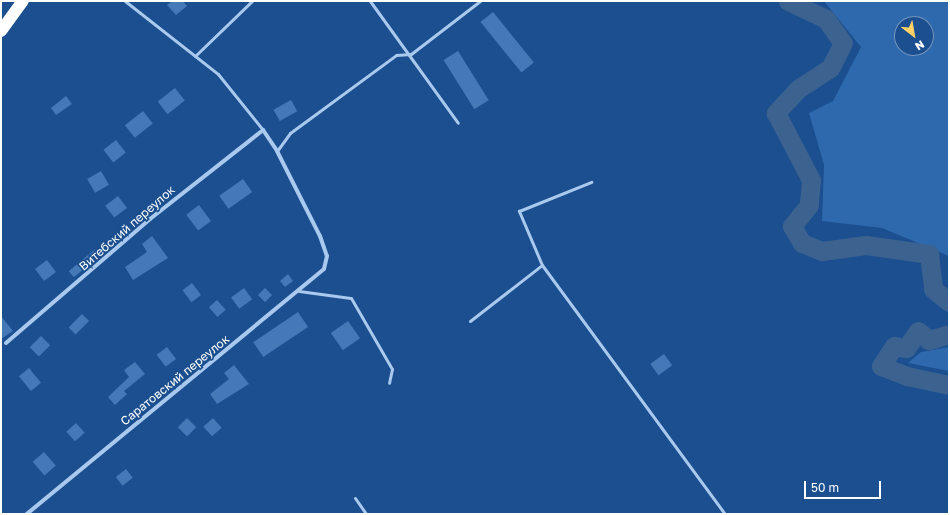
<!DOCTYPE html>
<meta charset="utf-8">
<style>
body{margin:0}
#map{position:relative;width:950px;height:515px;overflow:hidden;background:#1b4f8f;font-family:"Golos Text",sans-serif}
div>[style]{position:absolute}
.green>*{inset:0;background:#2e69ad}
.river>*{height:19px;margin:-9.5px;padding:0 9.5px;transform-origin:9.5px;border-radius:9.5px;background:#3c6290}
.building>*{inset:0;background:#4478b7;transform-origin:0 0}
.lane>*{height:3px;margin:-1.5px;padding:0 1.5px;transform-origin:1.5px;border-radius:1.5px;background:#a9c9ee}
.street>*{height:4px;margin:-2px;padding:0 2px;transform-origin:2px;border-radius:2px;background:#a9c9ee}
.highway>*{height:12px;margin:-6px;padding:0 6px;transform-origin:6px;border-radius:6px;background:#fff}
span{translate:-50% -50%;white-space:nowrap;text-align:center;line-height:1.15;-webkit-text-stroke:3.5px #1b4f8f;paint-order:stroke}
.street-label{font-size:12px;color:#fff}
.frame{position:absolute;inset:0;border:2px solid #fff;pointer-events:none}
.north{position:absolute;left:894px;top:16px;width:40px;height:40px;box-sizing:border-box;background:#1b4f8f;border:1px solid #7695bc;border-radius:50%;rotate:149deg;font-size:11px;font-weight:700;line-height:16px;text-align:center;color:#fff}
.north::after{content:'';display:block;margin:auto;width:14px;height:18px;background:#ffd166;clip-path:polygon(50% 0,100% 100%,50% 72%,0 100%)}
.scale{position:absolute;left:804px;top:481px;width:77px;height:18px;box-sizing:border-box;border:2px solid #fff;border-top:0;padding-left:5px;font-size:12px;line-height:14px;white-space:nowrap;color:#fff;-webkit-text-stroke:3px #1b4f8f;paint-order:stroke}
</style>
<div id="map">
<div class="green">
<i style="clip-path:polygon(evenodd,824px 1px,949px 1px,949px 256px,882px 228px,822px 221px,824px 165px,809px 113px,833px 101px,861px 47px,824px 1px,902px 24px,926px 24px,926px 48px,902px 48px,902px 24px)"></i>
<i style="clip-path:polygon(949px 347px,949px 371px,908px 363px,921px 352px)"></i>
</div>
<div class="river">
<i style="left:788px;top:1px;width:42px;rotate:25.3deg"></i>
<i style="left:826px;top:19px;width:29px;rotate:55deg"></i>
<i style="left:843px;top:43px;width:28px;rotate:117deg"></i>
<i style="left:830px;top:68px;width:38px;rotate:147deg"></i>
<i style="left:798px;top:89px;width:33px;rotate:133deg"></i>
<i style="left:776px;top:113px;width:76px;rotate:62.4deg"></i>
<i style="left:811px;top:180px;width:25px;rotate:95deg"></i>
<i style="left:809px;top:205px;width:27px;rotate:129deg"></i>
<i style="left:792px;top:226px;width:20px;rotate:60deg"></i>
<i style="left:802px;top:243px;width:22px;rotate:22deg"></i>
<i style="left:822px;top:251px;width:44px;rotate:-7.8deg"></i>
<i style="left:866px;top:245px;width:64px;rotate:8.1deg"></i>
<i style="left:929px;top:254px;width:35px;rotate:83deg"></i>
<i style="left:933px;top:289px;width:21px;rotate:39deg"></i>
<i style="left:949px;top:334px;width:21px;rotate:163deg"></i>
<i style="left:929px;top:340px;width:14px;rotate:-141deg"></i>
<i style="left:918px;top:331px;width:21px;rotate:125deg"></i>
<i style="left:906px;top:348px;width:12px;rotate:-171deg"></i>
<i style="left:894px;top:346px;width:24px;rotate:123deg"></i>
<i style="left:881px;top:366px;width:28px;rotate:21deg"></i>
<i style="left:907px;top:376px;width:43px;rotate:12.1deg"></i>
</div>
<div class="building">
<i style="clip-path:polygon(172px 1px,183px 1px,187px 6px,176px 15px,167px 5px)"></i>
<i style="left:493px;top:12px;width:65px;height:16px;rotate:51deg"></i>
<i style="left:458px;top:51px;width:58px;height:17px;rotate:58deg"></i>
<i style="left:175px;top:88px;width:16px;height:22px;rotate:52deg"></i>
<i style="clip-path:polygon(66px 96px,72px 104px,56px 115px,51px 108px)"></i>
<i style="left:291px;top:100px;width:13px;height:20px;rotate:61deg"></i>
<i style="left:143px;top:111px;width:16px;height:23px;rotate:52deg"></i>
<i style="left:116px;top:140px;width:16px;height:16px;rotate:52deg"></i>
<i style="left:101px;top:171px;width:16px;height:16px;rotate:60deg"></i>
<i style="left:243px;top:179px;width:16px;height:29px;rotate:55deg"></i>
<i style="left:118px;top:196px;width:15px;height:16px;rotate:53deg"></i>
<i style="left:199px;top:205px;width:20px;height:16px;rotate:53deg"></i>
<i style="clip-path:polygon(152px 236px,168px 258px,133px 280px,125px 267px,147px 252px,142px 244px)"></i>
<i style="left:94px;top:250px;width:8px;height:33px;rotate:50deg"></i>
<i style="left:47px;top:260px;width:15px;height:15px;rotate:53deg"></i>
<i style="clip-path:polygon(288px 274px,293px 281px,285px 287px,280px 281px)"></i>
<i style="left:192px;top:283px;width:15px;height:12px;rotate:53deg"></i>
<i style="left:244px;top:288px;width:14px;height:16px;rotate:54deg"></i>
<i style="left:265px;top:288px;width:10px;height:10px;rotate:45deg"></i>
<i style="left:217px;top:300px;width:13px;height:11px;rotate:48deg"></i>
<i style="left:298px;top:312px;width:18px;height:54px;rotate:56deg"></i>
<i style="left:82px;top:314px;width:10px;height:19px;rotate:45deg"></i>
<i style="clip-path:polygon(1px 316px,13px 331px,1px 339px)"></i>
<i style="left:348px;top:321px;width:21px;height:21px;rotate:55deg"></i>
<i style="left:41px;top:336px;width:13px;height:16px;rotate:45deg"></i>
<i style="left:167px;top:347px;width:15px;height:13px;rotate:53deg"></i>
<i style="left:664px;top:354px;width:14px;height:17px;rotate:54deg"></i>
<i style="clip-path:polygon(135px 362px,145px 374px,124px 391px,127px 394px,115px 405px,108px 397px,129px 377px,124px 370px)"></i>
<i style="clip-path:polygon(234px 365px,249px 384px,217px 404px,210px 394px,229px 379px,224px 373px)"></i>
<i style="left:29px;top:368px;width:19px;height:13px;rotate:51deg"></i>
<i style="left:187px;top:418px;width:13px;height:13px;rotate:45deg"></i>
<i style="left:213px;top:418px;width:13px;height:13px;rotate:48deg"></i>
<i style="left:76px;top:423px;width:13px;height:13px;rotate:48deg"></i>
<i style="left:44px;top:452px;width:18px;height:15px;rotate:49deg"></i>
<i style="left:126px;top:469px;width:11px;height:13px;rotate:52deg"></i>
</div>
<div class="lane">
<i style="left:125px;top:1px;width:118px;rotate:38.1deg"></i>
<i style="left:218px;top:74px;width:72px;rotate:51.2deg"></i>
<i style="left:370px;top:1px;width:150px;rotate:54.2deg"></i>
<i style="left:195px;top:56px;width:79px;rotate:-44deg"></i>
<i style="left:277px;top:151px;width:22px;rotate:-54deg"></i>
<i style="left:290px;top:133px;width:132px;rotate:-36.3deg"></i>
<i style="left:396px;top:55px;width:15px;rotate:-4deg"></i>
<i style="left:411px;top:54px;width:87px;rotate:-37.5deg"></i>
<i style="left:542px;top:265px;width:309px;rotate:53.7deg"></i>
<i style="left:299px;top:291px;width:52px;rotate:7.7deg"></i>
<i style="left:351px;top:298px;width:82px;rotate:60deg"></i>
<i style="left:392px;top:369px;width:14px;rotate:102deg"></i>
<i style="left:470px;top:321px;width:91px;rotate:-37.9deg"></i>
<i style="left:542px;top:265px;width:59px;rotate:-113.1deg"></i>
<i style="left:519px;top:211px;width:78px;rotate:-21.9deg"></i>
<i style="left:355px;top:498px;width:19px;rotate:55deg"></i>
</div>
<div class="street">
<i style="left:6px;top:343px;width:190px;rotate:-40.7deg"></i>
<i style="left:150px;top:219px;width:144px;rotate:-38.2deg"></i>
<i style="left:263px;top:130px;width:25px;rotate:56deg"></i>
<i style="left:277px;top:151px;width:95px;rotate:63.2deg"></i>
<i style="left:320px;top:236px;width:21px;rotate:71deg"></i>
<i style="left:327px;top:256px;width:13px;rotate:103deg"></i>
<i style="left:324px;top:269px;width:385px;rotate:140.5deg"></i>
</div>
<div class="highway">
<i style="left:1px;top:31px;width:37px;rotate:-54deg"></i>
</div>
<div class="street-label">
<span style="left:127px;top:228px;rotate:-41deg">Витебский переулок</span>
<span style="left:175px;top:380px;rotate:-39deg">Саратовский переулок</span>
</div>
<div class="frame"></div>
<div class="north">N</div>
<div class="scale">50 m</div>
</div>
